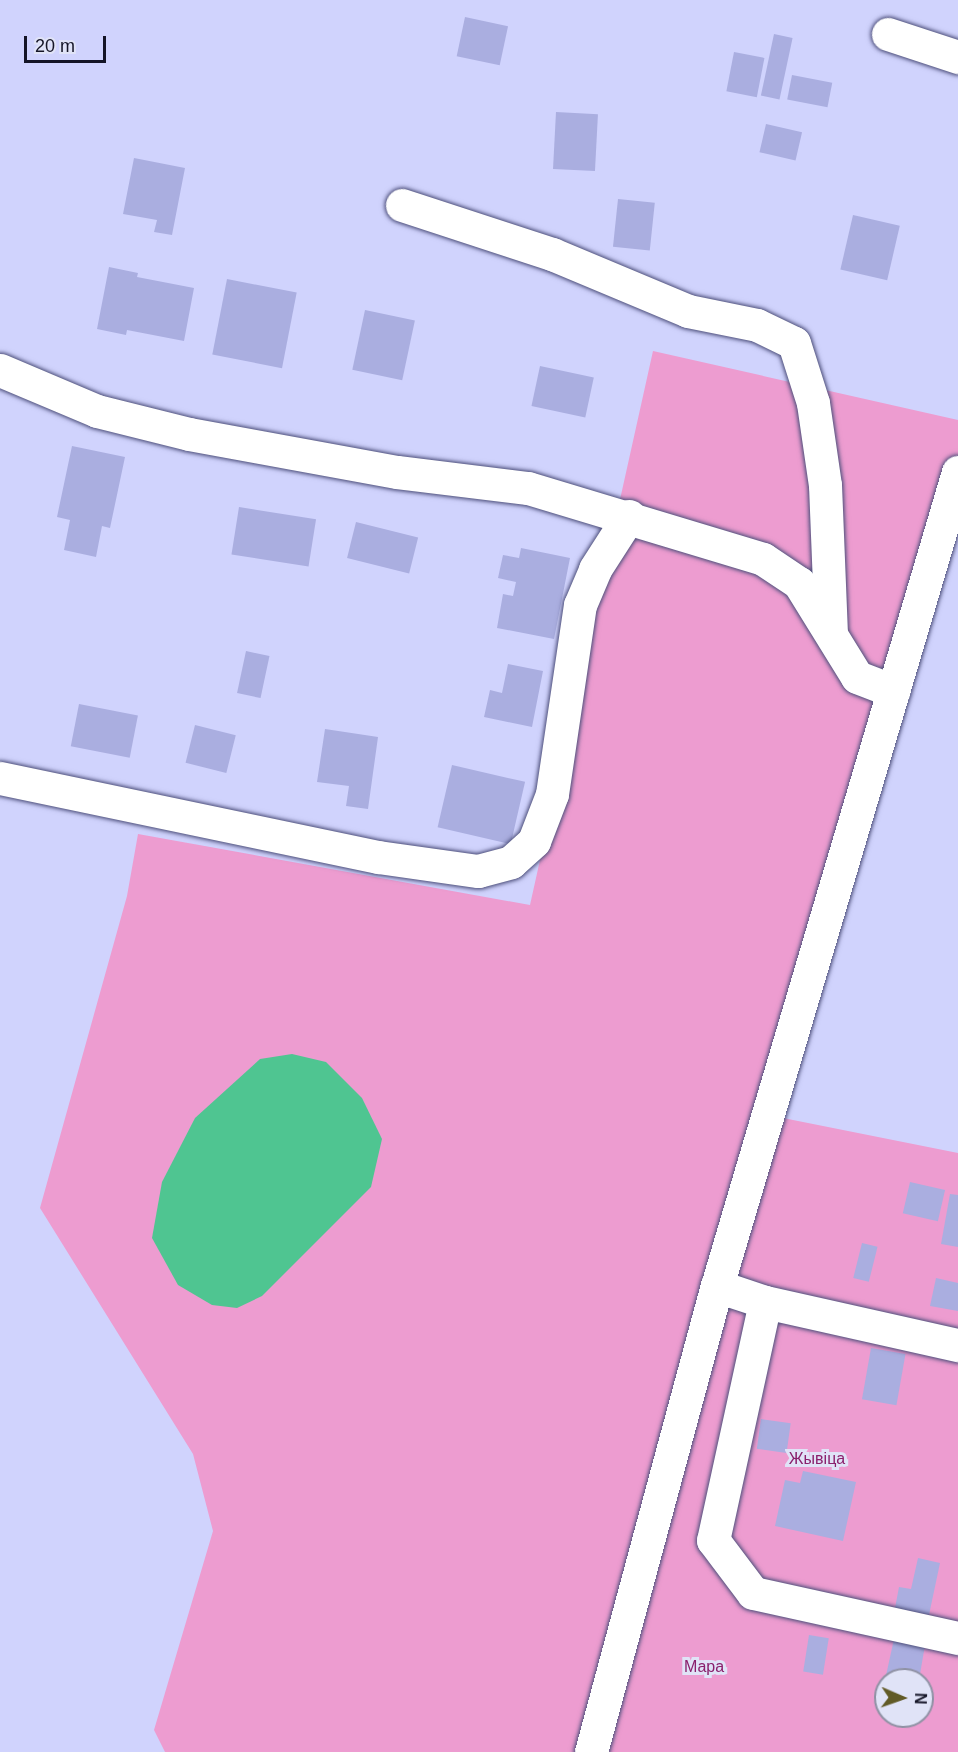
<!DOCTYPE html>
<meta charset="utf-8">
<style>
body{margin:0}
#map{position:relative;width:958px;height:1752px;overflow:hidden;background:#d0d3fd;font-family:Helvetica,sans-serif}
div>[style]{position:absolute}
.green>*{inset:0;background:#ed9cd0}
.water>*{inset:0;background:#4fc591}
.building>*{inset:0;background:#aaaee0;transform-origin:0 0}
.roads{filter:drop-shadow(0 0 2px #4d4f7b) drop-shadow(0 0 2px #4d4f7b)}
.minor>*{height:33px;margin:-16.5px;padding:0 16.5px;transform-origin:16.5px;border-radius:16.5px;background:#fff}
span{translate:-50% -50%;white-space:nowrap;text-align:center;line-height:1.15;-webkit-text-stroke:6px #e0e3f7;paint-order:stroke}
.park-label{font-size:16px;color:#8a206d}
.north{position:absolute;left:874px;top:1668px;width:60px;height:60px;box-sizing:border-box;background:#e0e3f7;border:2px solid #8f91a4;border-radius:50%;rotate:92deg;font-size:16px;font-weight:700;line-height:24px;text-align:center;color:#151527}
.north::after{content:'';display:block;margin:auto;width:21px;height:27px;background:#615a26;clip-path:polygon(50% 0,100% 100%,50% 72%,0 100%)}
.scale{position:absolute;left:24px;top:36px;width:82px;height:27px;box-sizing:border-box;border:3px solid #151527;border-top:0;padding-left:8px;font-size:18px;line-height:21px;white-space:nowrap;color:#151527;-webkit-text-stroke:4px #e0e3f7;paint-order:stroke}
</style>
<div id="map">
<div class="green">
<div style="clip-path:polygon(evenodd,653px 351px,958px 420px,958px 472px,768px 1115px,958px 1153px,958px 1752px,165px 1752px,154px 1730px,213px 1531px,193px 1454px,40px 1208px,127px 896px,138px 834px,530px 905px,653px 351px,886px 1680px,922px 1680px,922px 1716px,886px 1716px,886px 1680px)"></div>
</div>
<div class="water">
<div style="clip-path:polygon(292px 1054px,326px 1062px,362px 1098px,382px 1139px,371px 1187px,262px 1296px,237px 1308px,212px 1305px,178px 1285px,152px 1238px,162px 1182px,195px 1118px,260px 1059px)"></div>
</div>
<div class="building">
<div style="left:465px;top:17px;width:44px;height:40px;rotate:12deg"></div>
<div style="left:774px;top:34px;width:19px;height:63px;rotate:12deg"></div>
<div style="left:734px;top:52px;width:31px;height:40px;rotate:11deg"></div>
<div style="left:792px;top:75px;width:41px;height:25px;rotate:11deg"></div>
<div style="left:556px;top:112px;width:42px;height:57px;rotate:3deg"></div>
<div style="left:766px;top:124px;width:37px;height:29px;rotate:13deg"></div>
<div style="clip-path:polygon(134px 158px,185px 168px,172px 235px,154px 232px,157px 220px,123px 214px)"></div>
<div style="left:618px;top:199px;width:37px;height:48px;rotate:6deg"></div>
<div style="left:853px;top:215px;width:48px;height:56px;rotate:13deg"></div>
<div style="clip-path:polygon(109px 267px,138px 273px,137px 277px,194px 288px,184px 341px,127px 330px,126px 335px,97px 329px)"></div>
<div style="left:227px;top:279px;width:71px;height:77px;rotate:11deg"></div>
<div style="left:365px;top:310px;width:51px;height:61px;rotate:12deg"></div>
<div style="left:540px;top:366px;width:55px;height:41px;rotate:12deg"></div>
<div style="clip-path:polygon(72px 446px,125px 457px,110px 528px,102px 526px,96px 557px,64px 550px,70px 520px,57px 517px)"></div>
<div style="left:239px;top:507px;width:78px;height:48px;rotate:9deg"></div>
<div style="left:356px;top:522px;width:64px;height:37px;rotate:14deg"></div>
<div style="clip-path:polygon(521px 548px,570px 558px,554px 639px,497px 628px,503px 594px,513px 596px,516px 582px,498px 578px,503px 555px,519px 558px)"></div>
<div style="left:246px;top:651px;width:24px;height:43px;rotate:12deg"></div>
<div style="clip-path:polygon(508px 664px,543px 671px,532px 727px,484px 717px,490px 690px,502px 693px)"></div>
<div style="left:79px;top:704px;width:60px;height:43px;rotate:11deg"></div>
<div style="left:195px;top:725px;width:42px;height:39px;rotate:14deg"></div>
<div style="clip-path:polygon(325px 729px,378px 737px,368px 809px,346px 806px,349px 786px,317px 782px)"></div>
<div style="left:452px;top:765px;width:75px;height:64px;rotate:13deg"></div>
<div style="left:910px;top:1182px;width:36px;height:32px;rotate:13deg"></div>
<div style="clip-path:polygon(950px 1194px,958px 1195px,958px 1247px,941px 1244px)"></div>
<div style="left:862px;top:1243px;width:16px;height:36px;rotate:14deg"></div>
<div style="clip-path:polygon(936px 1278px,958px 1283px,958px 1311px,930px 1306px)"></div>
<div style="left:871px;top:1348px;width:35px;height:52px;rotate:10deg"></div>
<div style="left:761px;top:1419px;width:30px;height:30px;rotate:8deg"></div>
<div style="clip-path:polygon(803px 1471px,856px 1482px,843px 1541px,775px 1526px,785px 1480px,800px 1483px)"></div>
<div style="clip-path:polygon(918px 1558px,940px 1563px,929px 1615px,895px 1608px,899px 1587px,911px 1589px)"></div>
<div style="left:809px;top:1635px;width:20px;height:37px;rotate:9deg"></div>
<div style="clip-path:polygon(894px 1639px,925px 1645px,919px 1680px,885px 1680px)"></div>
</div>
<div class="roads">
<div class="minor">
<div style="left:888px;top:34px;width:74px;rotate:18.2deg"></div>
<div style="left:402px;top:205px;width:158px;rotate:18.1deg"></div>
<div style="left:552px;top:254px;width:147px;rotate:22.7deg"></div>
<div style="left:688px;top:311px;width:70px;rotate:11.5deg"></div>
<div style="left:757px;top:325px;width:41px;rotate:25.9deg"></div>
<div style="left:794px;top:343px;width:63px;rotate:72.4deg"></div>
<div style="left:813px;top:403px;width:83px;rotate:81.7deg"></div>
<div style="left:825px;top:485px;width:148px;rotate:87.7deg"></div>
<div style="left:0;top:370px;width:105px;rotate:22.9deg"></div>
<div style="left:97px;top:411px;width:95px;rotate:14deg"></div>
<div style="left:189px;top:434px;width:211px;rotate:10.4deg"></div>
<div style="left:397px;top:472px;width:132px;rotate:7deg"></div>
<div style="left:528px;top:488px;width:245px;rotate:16.8deg"></div>
<div style="left:763px;top:559px;width:43px;rotate:33.7deg"></div>
<div style="left:799px;top:583px;width:110px;rotate:58.3deg"></div>
<div style="left:857px;top:677px;width:39px;rotate:21deg"></div>
<div style="left:0;top:778px;width:386px;rotate:11.8deg"></div>
<div style="left:378px;top:857px;width:101px;rotate:8deg"></div>
<div style="left:478px;top:871px;width:34px;rotate:-15deg"></div>
<div style="left:511px;top:862px;width:31px;rotate:-42deg"></div>
<div style="left:534px;top:841px;width:50px;rotate:-69deg"></div>
<div style="left:552px;top:794px;width:191px;rotate:-81.6deg"></div>
<div style="left:580px;top:605px;width:39px;rotate:-67deg"></div>
<div style="left:595px;top:569px;width:63px;rotate:-57.3deg"></div>
<div style="left:717px;top:1286px;width:51px;rotate:18.4deg"></div>
<div style="left:765px;top:1302px;width:244px;rotate:102.3deg"></div>
<div style="left:713px;top:1540px;width:66px;rotate:53deg"></div>
<div style="left:753px;top:1593px;width:210px;rotate:12.4deg"></div>
<div style="left:765px;top:1302px;width:198px;rotate:12.6deg"></div>
<div style="left:591px;top:1752px;width:483px;rotate:-74.9deg"></div>
<div style="left:717px;top:1286px;width:849px;rotate:-73.51deg"></div>
</div>
</div>
<div class="park-label">
<span style="left:817px;top:1459px">Жывіца</span>
<span style="left:704px;top:1667px">Мара</span>
</div>
<div class="north">N</div>
<div class="scale">20 m</div>
</div>
